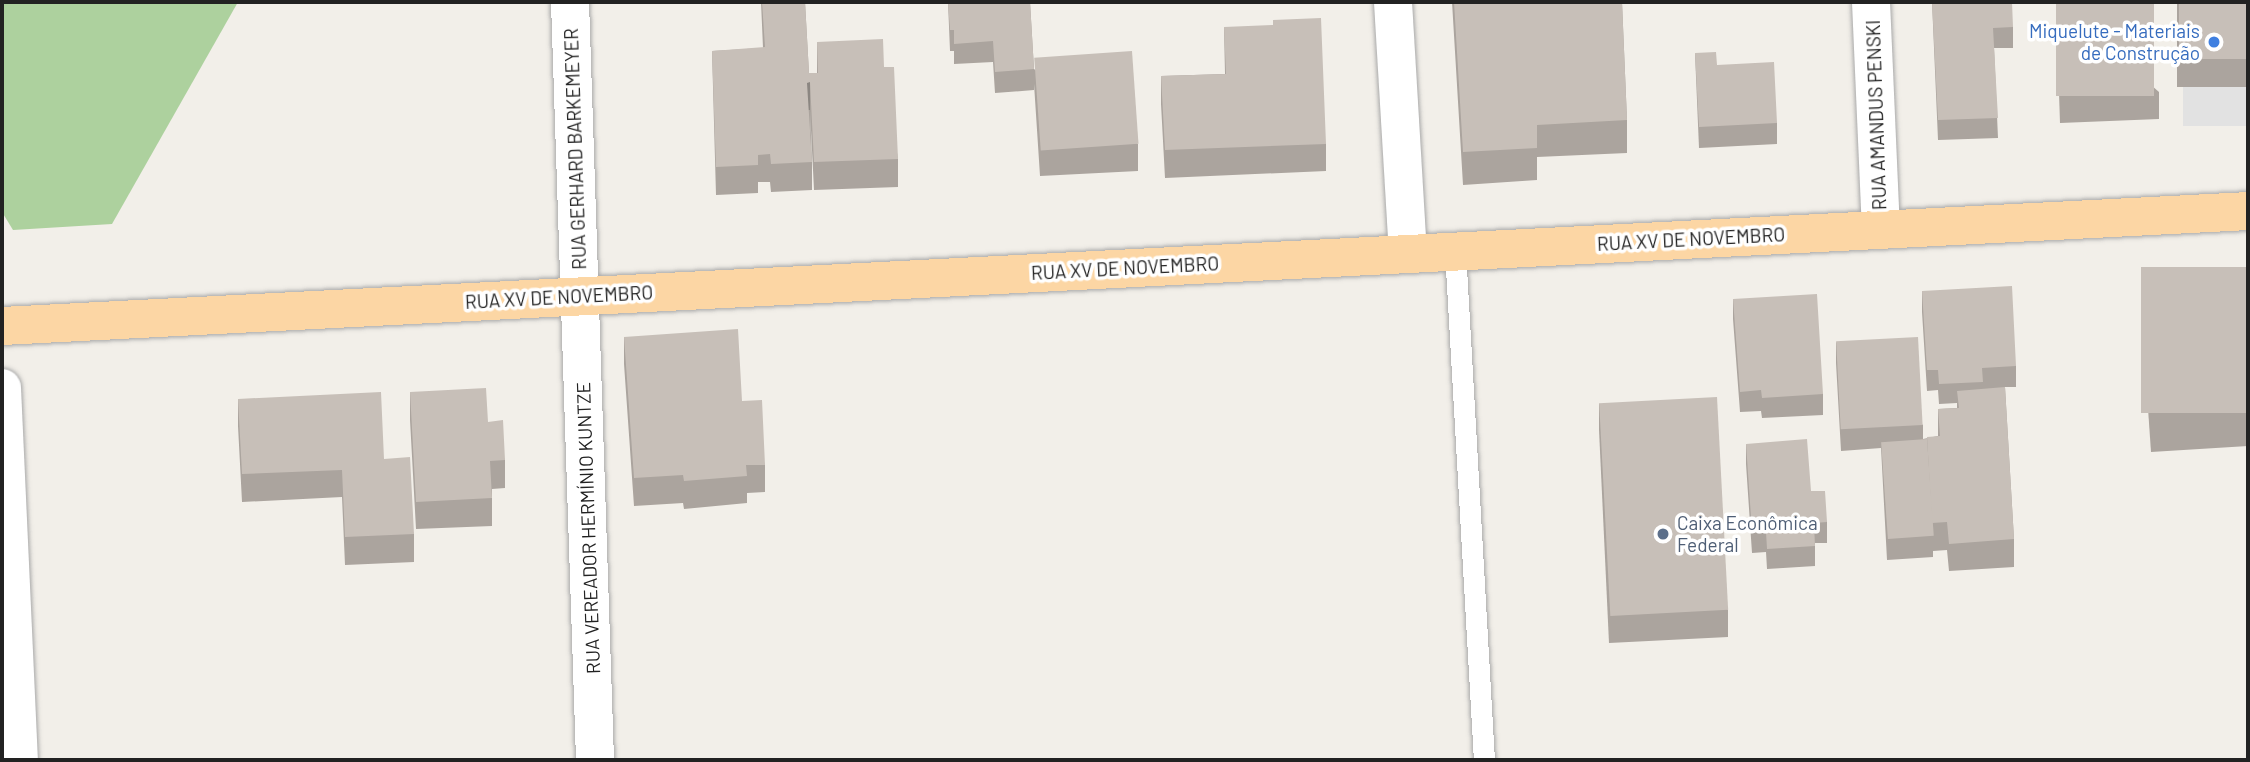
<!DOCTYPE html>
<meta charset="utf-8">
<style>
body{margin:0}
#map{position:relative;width:2250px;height:762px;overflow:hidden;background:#f2efe9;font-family:Barlow,sans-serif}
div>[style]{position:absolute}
.forest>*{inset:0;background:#add19e}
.parking>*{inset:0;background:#e2e2e2;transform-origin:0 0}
.roads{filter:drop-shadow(0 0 2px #a9a9a9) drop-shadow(0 0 2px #a9a9a9)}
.lane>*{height:21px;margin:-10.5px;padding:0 10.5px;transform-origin:10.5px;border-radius:10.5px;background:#fff}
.street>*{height:38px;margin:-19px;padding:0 19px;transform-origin:19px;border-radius:19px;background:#fff}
.primary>*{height:38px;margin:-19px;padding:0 19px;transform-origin:19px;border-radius:19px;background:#fcd6a4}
.wall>*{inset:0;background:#aba49e;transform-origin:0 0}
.shaded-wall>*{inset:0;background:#8b8681;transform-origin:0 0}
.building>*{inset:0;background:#c7bfb8;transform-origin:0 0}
.dots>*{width:19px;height:19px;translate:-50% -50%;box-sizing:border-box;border:4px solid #fff;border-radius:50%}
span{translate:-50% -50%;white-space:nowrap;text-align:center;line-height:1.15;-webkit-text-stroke:7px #fff;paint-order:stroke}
.shop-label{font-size:19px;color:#366cbe}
.right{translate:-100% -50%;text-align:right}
.street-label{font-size:19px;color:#222}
.service-label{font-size:19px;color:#4e5e75}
.left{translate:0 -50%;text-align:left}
.frame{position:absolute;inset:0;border:4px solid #222;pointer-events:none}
</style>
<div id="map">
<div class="forest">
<div style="clip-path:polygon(2px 2px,238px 2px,112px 224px,13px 230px,2px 212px)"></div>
</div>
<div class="parking">
<div style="left:2248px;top:83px;width:43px;height:65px;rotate:90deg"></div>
</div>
<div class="roads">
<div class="lane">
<div style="left:1455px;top:250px;width:511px;rotate:86.75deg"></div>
</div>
<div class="street">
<div style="left:570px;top:2px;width:758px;rotate:88.11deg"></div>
<div style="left:1393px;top:2px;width:252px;rotate:86.6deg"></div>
<div style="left:1871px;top:2px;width:227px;rotate:87.5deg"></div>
<div style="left:2px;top:388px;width:372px;rotate:87.4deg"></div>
</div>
<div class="primary">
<div style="left:2px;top:326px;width:2249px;rotate:-2.93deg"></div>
</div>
</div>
<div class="wall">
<div style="clip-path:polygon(761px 2px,805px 2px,809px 73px,817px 73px,817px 42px,884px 67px,898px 159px,898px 187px,814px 190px,810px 110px,812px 162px,812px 190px,771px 192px,770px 182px,758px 182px,758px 193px,716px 195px,712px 51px,763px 48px)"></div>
<div style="clip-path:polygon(948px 2px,1030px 2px,1034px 69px,1138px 144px,1138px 171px,1040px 176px,1034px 84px,1034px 90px,995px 93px,993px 62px,954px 64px,954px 51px,950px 51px)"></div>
<div style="clip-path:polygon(1452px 2px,1622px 2px,1627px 120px,1627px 153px,1537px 157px,1537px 180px,1463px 185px)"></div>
<div style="clip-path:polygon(1932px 2px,2013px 27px,2013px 48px,1994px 48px,1998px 138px,1938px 140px)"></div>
<div style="clip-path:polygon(2056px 2px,2159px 92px,2159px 119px,2060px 123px)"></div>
<div style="left:2177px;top:2px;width:71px;height:85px"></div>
<div style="clip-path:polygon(1224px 27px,1326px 144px,1326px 171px,1165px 178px,1161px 104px,1161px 76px,1225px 74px)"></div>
<div style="clip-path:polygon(1695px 53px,1717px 65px,1777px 123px,1777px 144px,1699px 148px)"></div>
<div style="clip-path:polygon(2248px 267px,2248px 446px,2151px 452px,2141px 307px,2141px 274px)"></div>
<div style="clip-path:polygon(1922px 291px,2016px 366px,2016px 387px,2005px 387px,2014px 539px,2014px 567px,1949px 571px,1947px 550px,1933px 551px,1933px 557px,1887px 560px,1881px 448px,1841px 451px,1836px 363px,1836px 342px,1923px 425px,1923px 439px,1938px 436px,1938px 409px,1957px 408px,1957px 403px,1939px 404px,1938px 390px,1927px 391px,1922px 312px)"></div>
<div style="clip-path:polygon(1733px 299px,1823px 394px,1823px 415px,1762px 418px,1761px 411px,1740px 412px,1733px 319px)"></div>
<div style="clip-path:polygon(624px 337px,742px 401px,765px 465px,765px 492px,747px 493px,747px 503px,684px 509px,683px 503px,634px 506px,624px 364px)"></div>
<div style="clip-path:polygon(410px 392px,488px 422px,505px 460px,505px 488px,492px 489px,492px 526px,416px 529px,410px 420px)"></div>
<div style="clip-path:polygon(238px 399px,384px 459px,414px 534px,414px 562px,345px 565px,342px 497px,242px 502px,238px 426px)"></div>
<div style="clip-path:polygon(1599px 403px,1728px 610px,1728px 637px,1609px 643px,1599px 430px)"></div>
<div style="clip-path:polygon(1746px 444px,1811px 491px,1827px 522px,1827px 543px,1815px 543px,1815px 566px,1767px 569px,1766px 552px,1752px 553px,1746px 464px)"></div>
</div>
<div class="shaded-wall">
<div style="left:810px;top:82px;width:28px;height:3px;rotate:90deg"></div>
</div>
<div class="building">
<div style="clip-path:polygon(762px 2px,805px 2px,809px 73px,818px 73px,817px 42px,883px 39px,884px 67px,894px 67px,898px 159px,814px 162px,810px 82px,807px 83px,812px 162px,771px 164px,770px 154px,758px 155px,758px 165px,716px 167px,712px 51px,765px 47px)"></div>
<div style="clip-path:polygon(948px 2px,1030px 2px,1034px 69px,995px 72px,993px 41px,954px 44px,954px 30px,950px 30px)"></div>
<div style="clip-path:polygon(1454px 2px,1622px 2px,1627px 120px,1537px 125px,1537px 148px,1463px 152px)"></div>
<div style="clip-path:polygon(1932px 2px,2012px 2px,2013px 27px,1993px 28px,1998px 118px,1938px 120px)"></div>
<div style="left:2056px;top:2px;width:98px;height:94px"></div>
<div style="left:2179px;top:2px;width:69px;height:57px"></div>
<div style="clip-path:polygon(1321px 18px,1326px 144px,1165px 150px,1161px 76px,1226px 74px,1224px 27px,1273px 25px,1273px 20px)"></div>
<div style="left:1132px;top:51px;width:93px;height:98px;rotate:86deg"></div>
<div style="clip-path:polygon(1716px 52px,1717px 65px,1774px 62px,1777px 123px,1699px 127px,1695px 53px)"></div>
<div style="left:2248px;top:267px;width:146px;height:107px;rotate:90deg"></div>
<div style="clip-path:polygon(2012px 286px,2016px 366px,1982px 368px,1983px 382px,1939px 384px,1938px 370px,1927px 370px,1922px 291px)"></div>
<div style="clip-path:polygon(1817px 294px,1823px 394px,1762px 398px,1761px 390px,1740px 392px,1733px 299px)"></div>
<div style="clip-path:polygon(738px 329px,742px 401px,762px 400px,765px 465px,746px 465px,747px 476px,684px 481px,683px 475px,634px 478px,624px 337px)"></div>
<div style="left:1918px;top:337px;width:88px;height:82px;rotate:87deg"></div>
<div style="clip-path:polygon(2005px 387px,2014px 539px,1949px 544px,1947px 522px,1932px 523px,1927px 437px,1940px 436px,1938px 409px,1959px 408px,1957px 391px)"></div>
<div style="clip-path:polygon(486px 388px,488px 422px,503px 420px,505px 460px,490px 461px,492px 498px,416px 502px,410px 392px)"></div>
<div style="clip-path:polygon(381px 392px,384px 459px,410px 457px,414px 534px,345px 537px,342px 470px,242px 474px,238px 399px)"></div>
<div style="left:1717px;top:397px;width:213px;height:118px;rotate:87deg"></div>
<div style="clip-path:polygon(1807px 439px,1811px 491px,1825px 491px,1827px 522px,1814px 523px,1815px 546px,1767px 549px,1766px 532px,1752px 532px,1746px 444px)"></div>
<div style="left:1927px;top:439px;width:97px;height:46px;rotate:86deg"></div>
</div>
<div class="dots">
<div style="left:2214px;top:42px;background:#3f7fe0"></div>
<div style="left:1663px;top:534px;background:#5c6f8a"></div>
</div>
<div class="shop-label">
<span class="right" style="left:2200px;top:42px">Miquelute - Materiais<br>de Construção</span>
</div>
<div class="street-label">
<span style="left:1876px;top:115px;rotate:-92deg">RUA AMANDUS PENSKI</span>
<span style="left:575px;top:149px;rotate:-92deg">RUA GERHARD BARKEMEYER</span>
<span style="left:1691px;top:239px;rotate:-3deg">RUA XV DE NOVEMBRO</span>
<span style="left:1125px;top:268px;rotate:-3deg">RUA XV DE NOVEMBRO</span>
<span style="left:559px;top:297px;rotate:-3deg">RUA XV DE NOVEMBRO</span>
<span style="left:588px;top:528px;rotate:-92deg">RUA VEREADOR HERMÍNIO KUNTZE</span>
</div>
<div class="service-label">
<span class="left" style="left:1677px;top:534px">Caixa Econômica<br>Federal</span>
</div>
<div class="frame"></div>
</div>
